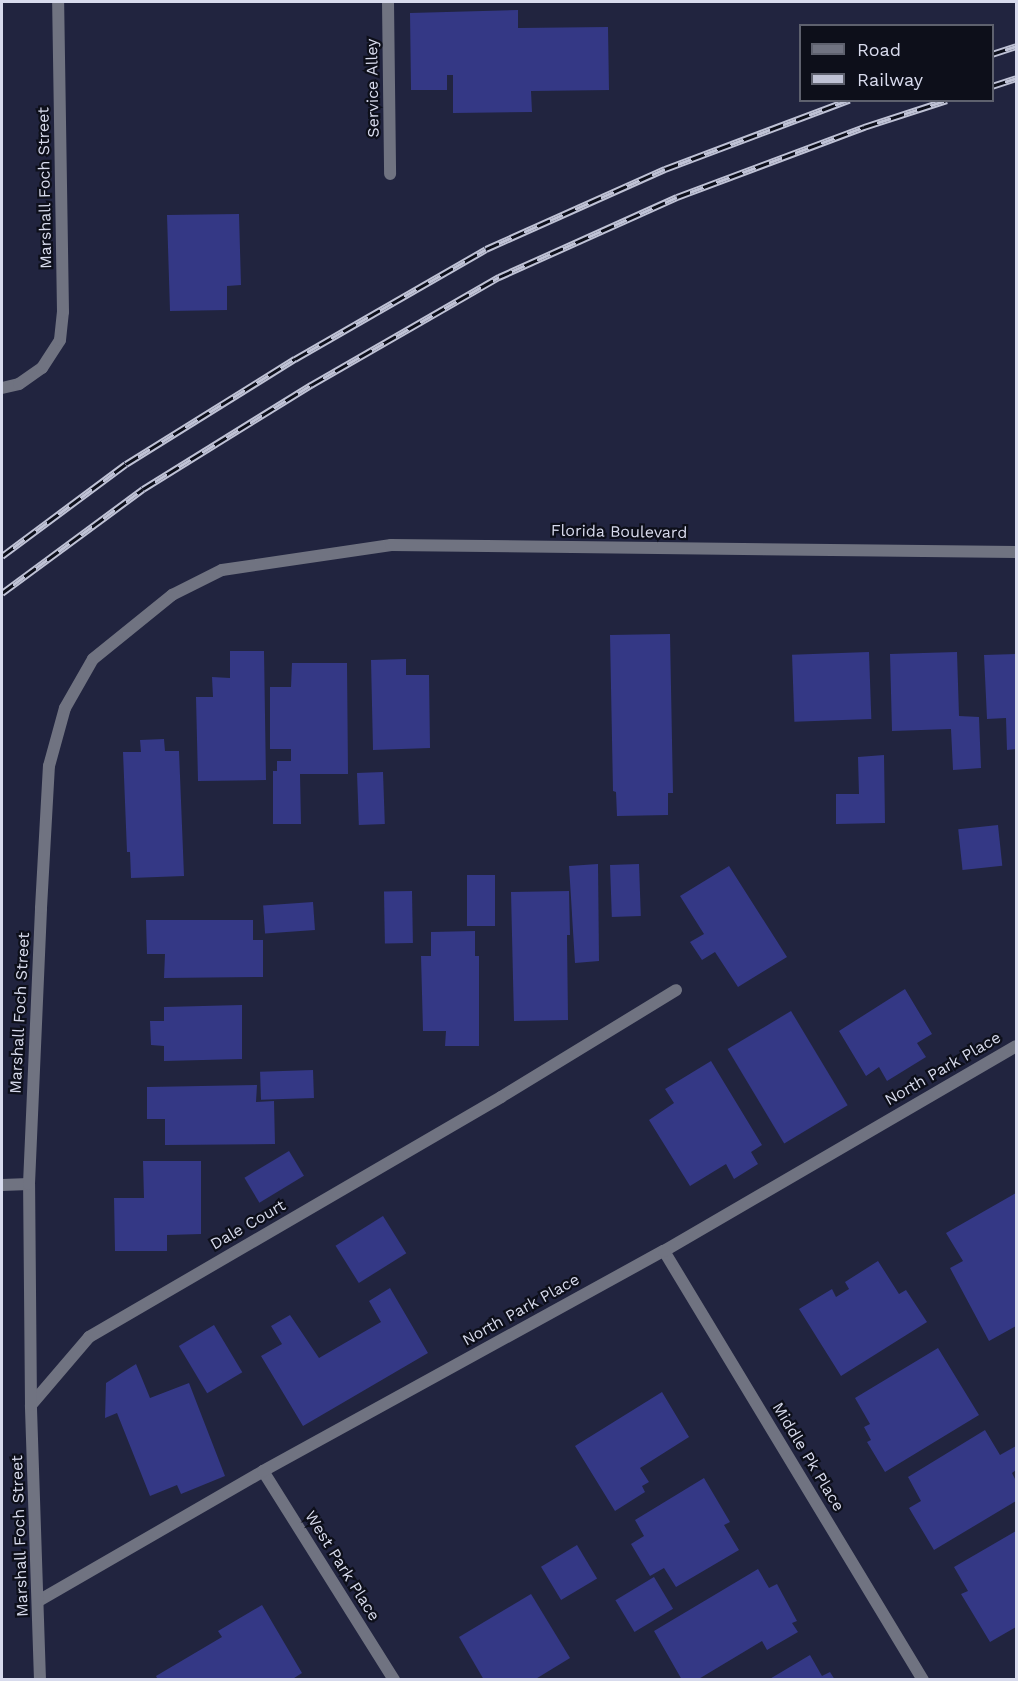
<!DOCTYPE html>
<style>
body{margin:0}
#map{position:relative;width:1018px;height:1681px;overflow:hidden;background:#21243f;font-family:"Work Sans",sans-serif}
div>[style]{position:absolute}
.building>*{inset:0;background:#343885;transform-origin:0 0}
.service>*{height:12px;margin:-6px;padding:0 6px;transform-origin:6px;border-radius:6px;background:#707381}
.minor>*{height:12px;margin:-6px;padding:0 6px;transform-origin:6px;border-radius:6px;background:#707381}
.rail>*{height:7px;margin-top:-3.5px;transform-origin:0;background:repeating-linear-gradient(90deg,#0d0f1a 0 14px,#bfc2d5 0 28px);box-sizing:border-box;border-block:2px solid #bfc2d5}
span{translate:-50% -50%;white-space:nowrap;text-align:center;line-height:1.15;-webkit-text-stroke:4.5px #0d0f1a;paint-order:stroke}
.street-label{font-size:16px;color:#d8dbed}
.frame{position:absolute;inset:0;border:3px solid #d8dbed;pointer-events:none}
.legend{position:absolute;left:799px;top:24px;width:195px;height:78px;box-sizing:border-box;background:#0d0f1a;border:2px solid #5e616e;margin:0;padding:8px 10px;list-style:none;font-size:18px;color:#d8dbed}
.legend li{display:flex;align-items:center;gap:12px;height:30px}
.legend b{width:30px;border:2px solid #5e616e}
</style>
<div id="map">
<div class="building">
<div style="clip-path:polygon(518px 10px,518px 28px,608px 27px,609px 90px,531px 91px,532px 112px,453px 113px,453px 75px,447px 75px,447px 90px,411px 90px,410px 13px)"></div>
<div style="clip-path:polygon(239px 214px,241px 285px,227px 286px,227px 310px,170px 311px,167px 215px)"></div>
<div style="clip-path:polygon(670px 634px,673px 793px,668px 793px,668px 815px,617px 816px,616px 792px,613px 791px,610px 635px)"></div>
<div style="clip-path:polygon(230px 651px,264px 651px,266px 780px,198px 781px,196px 697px,213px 697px,212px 677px,230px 678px)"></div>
<div style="left:869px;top:652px;width:67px;height:77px;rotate:88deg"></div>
<div style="clip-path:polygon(957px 652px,959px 716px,979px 717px,981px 768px,953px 770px,951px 729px,892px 731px,890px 654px)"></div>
<div style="clip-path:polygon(1016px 654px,1016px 749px,1007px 750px,1006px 718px,987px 719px,984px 655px)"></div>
<div style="clip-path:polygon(406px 659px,406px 675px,429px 675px,430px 748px,373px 750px,371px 660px)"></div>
<div style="clip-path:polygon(292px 663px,347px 663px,348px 774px,300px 774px,301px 824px,273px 824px,273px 771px,277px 771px,277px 761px,291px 761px,291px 749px,270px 749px,270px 687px,291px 687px)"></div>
<div style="clip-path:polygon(164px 739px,165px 751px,179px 751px,184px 876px,131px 878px,130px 852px,127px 852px,123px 752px,141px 752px,140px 740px)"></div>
<div style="clip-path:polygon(884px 755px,885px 823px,836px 824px,836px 794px,859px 794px,858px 757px)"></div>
<div style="left:383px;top:772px;width:52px;height:26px;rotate:88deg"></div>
<div style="left:998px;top:825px;width:41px;height:40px;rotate:84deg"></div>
<div style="clip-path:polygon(598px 864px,599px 961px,575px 963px,569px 866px)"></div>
<div style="left:639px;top:864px;width:52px;height:29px;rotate:88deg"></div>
<div style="clip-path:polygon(729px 866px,787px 957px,738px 987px,715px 952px,702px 960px,690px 942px,704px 934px,680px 896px)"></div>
<div style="left:467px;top:875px;width:28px;height:51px"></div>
<div style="left:412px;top:891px;width:52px;height:28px;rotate:89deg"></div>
<div style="clip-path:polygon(569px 891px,570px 935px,567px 935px,568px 1020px,514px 1021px,511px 892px)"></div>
<div style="left:313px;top:902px;width:28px;height:50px;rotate:86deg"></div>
<div style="clip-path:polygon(146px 920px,253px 920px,253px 940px,263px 940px,263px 977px,164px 978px,165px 954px,147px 954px)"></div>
<div style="clip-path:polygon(475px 931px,475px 956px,479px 956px,479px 1046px,445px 1046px,446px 1031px,423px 1031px,421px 956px,431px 956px,431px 932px)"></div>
<div style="clip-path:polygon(905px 989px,932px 1034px,917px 1043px,926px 1057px,887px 1081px,879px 1067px,866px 1076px,839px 1031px)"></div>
<div style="clip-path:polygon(242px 1005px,242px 1059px,164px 1061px,164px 1046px,151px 1045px,150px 1021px,164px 1021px,164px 1007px)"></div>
<div style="left:791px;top:1011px;width:110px;height:74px;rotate:59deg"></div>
<div style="clip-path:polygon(711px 1061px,762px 1145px,751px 1152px,758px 1164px,734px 1179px,726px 1164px,690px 1186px,649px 1120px,674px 1103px,665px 1089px)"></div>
<div style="left:313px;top:1070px;width:28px;height:53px;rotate:88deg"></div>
<div style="clip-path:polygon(257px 1085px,256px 1102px,274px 1101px,275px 1144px,165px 1145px,165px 1119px,147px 1119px,147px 1087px)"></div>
<div style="left:289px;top:1151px;width:29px;height:52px;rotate:59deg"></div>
<div style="clip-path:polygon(143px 1161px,201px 1161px,201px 1234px,167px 1235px,167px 1251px,115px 1251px,114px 1198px,144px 1198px)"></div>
<div style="clip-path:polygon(1016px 1193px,1016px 1326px,989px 1341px,950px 1268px,963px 1261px,946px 1233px)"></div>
<div style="left:383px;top:1216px;width:44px;height:56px;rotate:58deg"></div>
<div style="clip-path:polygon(878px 1261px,899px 1294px,906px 1290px,927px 1322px,841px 1376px,799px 1309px,832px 1289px,836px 1297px,849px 1289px,845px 1282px)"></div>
<div style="clip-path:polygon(390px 1288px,428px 1353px,303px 1426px,261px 1356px,282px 1344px,271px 1326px,290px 1315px,319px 1358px,381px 1322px,369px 1301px)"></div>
<div style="left:214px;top:1325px;width:55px;height:41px;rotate:59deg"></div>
<div style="clip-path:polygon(938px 1348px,979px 1415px,885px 1472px,867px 1442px,871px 1440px,864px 1427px,870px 1424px,855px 1398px)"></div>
<div style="clip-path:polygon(136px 1364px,150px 1398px,189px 1383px,225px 1476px,181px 1494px,177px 1485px,150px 1496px,117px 1413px,105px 1418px,106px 1383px)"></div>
<div style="clip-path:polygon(662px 1392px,689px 1437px,640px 1468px,649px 1482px,642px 1486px,645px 1492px,615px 1511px,575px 1446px)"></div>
<div style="clip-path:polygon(985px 1430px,1000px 1455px,1016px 1446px,1016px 1470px,1012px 1473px,1016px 1481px,1016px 1501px,934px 1550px,909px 1508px,921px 1501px,908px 1477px)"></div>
<div style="clip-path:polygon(704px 1478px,730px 1522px,724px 1525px,739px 1550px,676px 1587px,664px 1568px,650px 1576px,631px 1544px,644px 1536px,635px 1520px)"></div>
<div style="clip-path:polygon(1016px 1531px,1016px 1627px,990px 1642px,961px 1594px,968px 1591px,954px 1567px)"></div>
<div style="left:577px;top:1545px;width:39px;height:42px;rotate:59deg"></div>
<div style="clip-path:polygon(758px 1569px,769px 1588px,777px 1584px,797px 1621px,792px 1623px,798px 1632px,767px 1650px,762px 1641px,697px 1680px,682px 1680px,654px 1631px)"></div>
<div style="left:654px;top:1577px;width:37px;height:45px;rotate:59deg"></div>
<div style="clip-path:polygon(531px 1594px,570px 1658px,534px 1680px,484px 1680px,459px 1637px)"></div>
<div style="clip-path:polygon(262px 1605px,302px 1673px,291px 1680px,158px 1680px,156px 1676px,222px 1637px,218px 1631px)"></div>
<div style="clip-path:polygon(810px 1655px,822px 1676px,830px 1672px,835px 1680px,768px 1680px)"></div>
</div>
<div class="service">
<div style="left:388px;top:2px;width:172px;rotate:89.3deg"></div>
<div style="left:501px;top:1097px;width:205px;rotate:-31.4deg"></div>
</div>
<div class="minor">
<div style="left:2px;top:388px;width:17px;rotate:-13deg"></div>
<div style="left:19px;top:384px;width:28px;rotate:-35deg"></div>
<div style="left:42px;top:368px;width:33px;rotate:-57deg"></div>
<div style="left:60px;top:340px;width:28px;rotate:-84deg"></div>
<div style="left:63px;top:312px;width:310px;rotate:-90.9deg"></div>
<div style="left:2px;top:1185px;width:27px;rotate:-2deg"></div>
<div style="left:664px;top:1251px;width:501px;rotate:58.88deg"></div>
<div style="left:31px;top:1405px;width:89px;rotate:-49.5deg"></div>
<div style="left:89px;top:1337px;width:477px;rotate:-30.2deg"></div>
<div style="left:263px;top:1471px;width:247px;rotate:57.9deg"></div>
<div style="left:40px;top:1600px;width:258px;rotate:-30deg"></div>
<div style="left:263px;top:1471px;width:457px;rotate:-28.8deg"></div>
<div style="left:664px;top:1251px;width:407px;rotate:-30.2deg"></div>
<div style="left:40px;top:1680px;width:275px;rotate:-91.9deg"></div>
<div style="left:31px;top:1405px;width:221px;rotate:-90.5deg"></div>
<div style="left:29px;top:1184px;width:276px;rotate:-87.5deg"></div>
<div style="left:41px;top:908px;width:142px;rotate:-86.8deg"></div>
<div style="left:49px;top:766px;width:60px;rotate:-74.6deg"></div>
<div style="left:65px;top:708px;width:56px;rotate:-60.3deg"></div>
<div style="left:93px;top:659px;width:102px;rotate:-39deg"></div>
<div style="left:172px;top:595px;width:56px;rotate:-26.6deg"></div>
<div style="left:222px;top:570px;width:171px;rotate:-8.4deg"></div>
<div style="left:391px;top:545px;width:625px;rotate:0.64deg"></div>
</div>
<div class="rail">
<div style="left:992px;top:54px;width:25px;rotate:-18deg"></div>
<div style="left:992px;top:86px;width:25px;rotate:-18deg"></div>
<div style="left:2px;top:556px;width:154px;rotate:-36.6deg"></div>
<div style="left:126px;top:464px;width:199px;rotate:-31.9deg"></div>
<div style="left:295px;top:359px;width:220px;rotate:-29.9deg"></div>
<div style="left:486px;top:249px;width:196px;rotate:-24.1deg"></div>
<div style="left:665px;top:169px;width:197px;rotate:-20.6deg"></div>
<div style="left:2px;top:593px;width:175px;rotate:-36.4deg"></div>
<div style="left:143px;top:489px;width:198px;rotate:-31.8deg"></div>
<div style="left:311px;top:385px;width:217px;rotate:-29.9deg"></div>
<div style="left:499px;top:277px;width:195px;rotate:-24.2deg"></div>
<div style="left:677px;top:197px;width:200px;rotate:-20.5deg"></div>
<div style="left:864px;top:127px;width:87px;rotate:-18deg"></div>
</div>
<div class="street-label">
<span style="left:373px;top:88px;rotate:-91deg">Service Alley</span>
<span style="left:45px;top:188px;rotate:-91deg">Marshall Foch Street</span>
<span style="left:619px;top:532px;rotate:1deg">Florida Boulevard</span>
<span style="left:20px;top:1013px;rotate:-87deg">Marshall Foch Street</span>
<span style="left:943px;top:1069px;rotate:-30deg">North Park Place</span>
<span style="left:248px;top:1225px;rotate:-30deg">Dale Court</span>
<span style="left:521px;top:1310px;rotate:-29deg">North Park Place</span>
<span style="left:808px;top:1457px;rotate:59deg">Middle Pk Place</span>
<span style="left:20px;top:1536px;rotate:-92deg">Marshall Foch Street</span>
<span style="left:342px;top:1566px;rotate:58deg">West Park Place</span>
</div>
<div class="frame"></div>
<ul class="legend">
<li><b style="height:8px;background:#707381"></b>Road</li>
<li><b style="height:8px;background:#bfc2d5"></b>Railway</li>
</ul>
</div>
